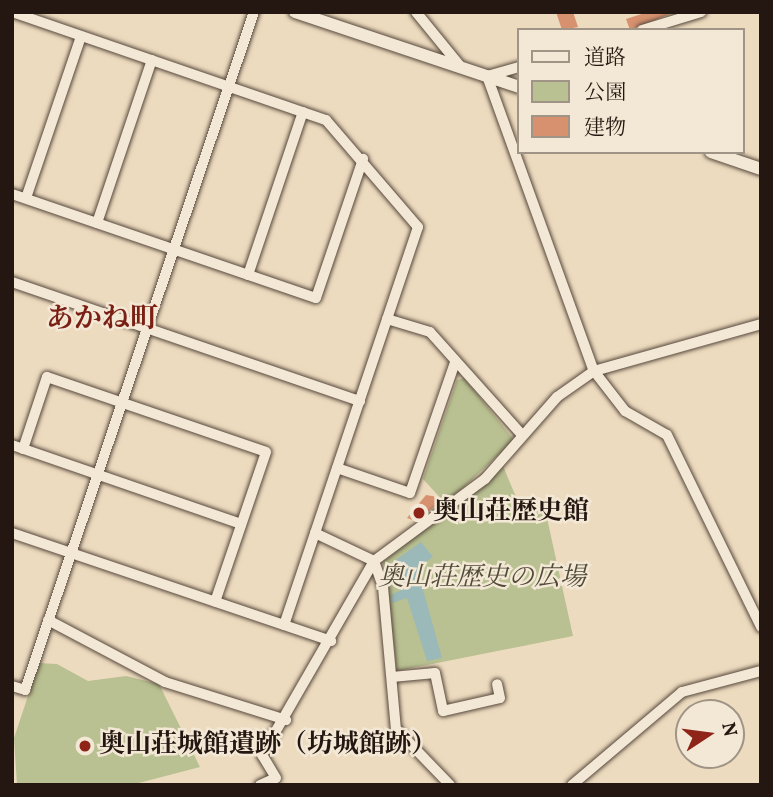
<!DOCTYPE html>
<meta charset="utf-8">
<style>
body{margin:0}
#map{position:relative;width:773px;height:797px;overflow:hidden;background:#eddbbf;font-family:Vollkorn,"Noto Serif JP",serif}
div>[style]{position:absolute}
.green>*{inset:0;background:#b9c091}
.water>*{inset:0;background:#9ab9b8}
.building>*{inset:0;background:#d7916f}
.roads{filter:drop-shadow(0 0 2px #56483c) drop-shadow(0 0 2px #56483c)}
.minor>*{height:10px;margin:-5px;padding:0 5px;transform-origin:5px;border-radius:5px;background:#f3e8d5}
.tertiary>*{height:12px;margin:-6px;padding:0 6px;transform-origin:6px;border-radius:6px;background:#f3e8d5}
.dots>*{width:19px;height:19px;translate:-50% -50%;box-sizing:border-box;border:4px solid #f3e8d5;border-radius:50%}
span{translate:-50% -50%;white-space:nowrap;text-align:center;line-height:1.15;-webkit-text-stroke:5px #f3e8d5;paint-order:stroke}
.poi-label{font-size:26px;color:#241711;font-weight:700}
.left{translate:0 -50%;text-align:left}
.park-label{font-size:26px;color:#514a37;font-style:italic}
.neighbourhood-label{font-size:28px;color:#7a1f14;font-weight:700}
.frame{position:absolute;inset:0;border:14px solid #241711;pointer-events:none}
.legend{position:absolute;left:517px;top:28px;width:228px;height:126px;box-sizing:border-box;background:#f3e8d5;border:2px solid #a09487;margin:0;padding:9px 12px;list-style:none;font-size:21px;color:#241711}
.legend li{display:flex;align-items:center;gap:14px;height:35px}
.legend b{width:35px;border:2px solid #a09487}
.north{position:absolute;left:675px;top:699px;width:70px;height:70px;box-sizing:border-box;background:#f3e8d5;border:2px solid #a09487;border-radius:50%;rotate:77deg;font-size:19px;font-weight:700;line-height:28px;text-align:center;color:#241711}
.north::after{content:'';display:block;margin:auto;width:24px;height:32px;background:#8f2418;clip-path:polygon(50% 0,100% 100%,50% 72%,0 100%)}
</style>
<div id="map">
<div class="green">
<div style="clip-path:polygon(464px 378px,514px 440px,446px 504px,423px 479px,457px 380px)"></div>
<div style="clip-path:polygon(503px 466px,519px 504px,543px 500px,573px 636px,397px 671px,383px 560px)"></div>
<div style="clip-path:polygon(39px 663px,57px 664px,88px 681px,126px 676px,159px 684px,200px 767px,131px 785px,17px 785px,14px 738px)"></div>
</div>
<div class="water">
<div style="clip-path:polygon(421px 542px,433px 557px,417px 568px,442px 658px,427px 661px,407px 598px,392px 603px,391px 595px,403px 589px,393px 562px)"></div>
</div>
<div class="building">
<div style="clip-path:polygon(556px 12px,573px 12px,578px 27px,562px 30px)"></div>
<div style="clip-path:polygon(648px 12px,675px 12px,630px 30px,626px 19px)"></div>
<div style="clip-path:polygon(426px 495px,438px 497px,438px 504px,416px 521px,407px 518px)"></div>
</div>
<div class="roads">
<div class="minor">
<div style="left:12px;top:12px;width:332px;rotate:19deg"></div>
<div style="left:326px;top:120px;width:141px;rotate:49.3deg"></div>
<div style="left:418px;top:227px;width:420px;rotate:108.6deg"></div>
<div style="left:416px;top:12px;width:70px;rotate:50.8deg"></div>
<div style="left:642px;top:30px;width:62px;rotate:-17deg"></div>
<div style="left:519px;top:67px;width:33px;rotate:164deg"></div>
<div style="left:487px;top:76px;width:314px;rotate:70.1deg"></div>
<div style="left:594px;top:371px;width:51px;rotate:52.2deg"></div>
<div style="left:625px;top:411px;width:48px;rotate:29.7deg"></div>
<div style="left:667px;top:435px;width:214px;rotate:63.9deg"></div>
<div style="left:12px;top:194px;width:321px;rotate:18.9deg"></div>
<div style="left:316px;top:298px;width:147px;rotate:-71.3deg"></div>
<div style="left:26px;top:198px;width:171px;rotate:-71.2deg"></div>
<div style="left:97px;top:223px;width:172px;rotate:-71.4deg"></div>
<div style="left:248px;top:275px;width:172px;rotate:-71.4deg"></div>
<div style="left:12px;top:282px;width:368px;rotate:18.9deg"></div>
<div style="left:387px;top:319px;width:45px;rotate:16.8deg"></div>
<div style="left:430px;top:332px;width:138px;rotate:48.2deg"></div>
<div style="left:12px;top:445px;width:242px;rotate:19deg"></div>
<div style="left:23px;top:449px;width:76px;rotate:-71.6deg"></div>
<div style="left:47px;top:377px;width:231px;rotate:18.9deg"></div>
<div style="left:266px;top:452px;width:158px;rotate:108.8deg"></div>
<div style="left:337px;top:468px;width:77px;rotate:18.9deg"></div>
<div style="left:410px;top:493px;width:139px;rotate:-71deg"></div>
<div style="left:12px;top:533px;width:337px;rotate:18.7deg"></div>
<div style="left:315px;top:533px;width:65px;rotate:25.4deg"></div>
<div style="left:374px;top:561px;width:28px;rotate:71deg"></div>
<div style="left:383px;top:587px;width:143px;rotate:84.8deg"></div>
<div style="left:396px;top:729px;width:78px;rotate:46deg"></div>
<div style="left:48px;top:620px;width:132px;rotate:27.9deg"></div>
<div style="left:165px;top:682px;width:127px;rotate:17.4deg"></div>
<div style="left:392px;top:677px;width:43px;rotate:-5.3deg"></div>
<div style="left:435px;top:673px;width:39px;rotate:78deg"></div>
<div style="left:443px;top:711px;width:58px;rotate:-12.8deg"></div>
<div style="left:500px;top:698px;width:14px;rotate:-102deg"></div>
<div style="left:12px;top:686px;width:14px;rotate:17deg"></div>
<div style="left:25px;top:690px;width:716px;rotate:-71.34deg"></div>
<div style="left:260px;top:785px;width:17px;rotate:-24deg"></div>
<div style="left:276px;top:778px;width:27px;rotate:-121deg"></div>
<div style="left:262px;top:755px;width:224px;rotate:-60deg"></div>
<div style="left:374px;top:561px;width:138px;rotate:-36.5deg"></div>
<div style="left:485px;top:479px;width:109px;rotate:-48.7deg"></div>
<div style="left:557px;top:397px;width:45px;rotate:-35.1deg"></div>
<div style="left:594px;top:371px;width:173px;rotate:-15.7deg"></div>
<div style="left:572px;top:785px;width:144px;rotate:-40.2deg"></div>
<div style="left:682px;top:692px;width:82px;rotate:-14.9deg"></div>
</div>
<div class="tertiary">
<div style="left:295px;top:12px;width:236px;rotate:18.5deg"></div>
<div style="left:711px;top:152px;width:53px;rotate:18.8deg"></div>
</div>
</div>
<div class="dots">
<div style="left:419px;top:513px;background:#8f2418"></div>
<div style="left:85px;top:746px;background:#8f2418"></div>
</div>
<div class="poi-label">
<span class="left" style="left:433px;top:513px">奥山荘歴史館</span>
<span class="left" style="left:99px;top:746px">奥山荘城館遺跡（坊城館跡）</span>
</div>
<div class="park-label">
<span style="left:482px;top:579px">奥山荘歴史の広場</span>
</div>
<div class="neighbourhood-label">
<span style="left:102px;top:320px">あかね町</span>
</div>
<div class="frame"></div>
<ul class="legend">
<li><b style="height:9px;background:#f3e8d5"></b>道路</li>
<li><b style="height:19px;background:#b9c091"></b>公園</li>
<li><b style="height:19px;background:#d7916f"></b>建物</li>
</ul>
<div class="north">N</div>
</div>
